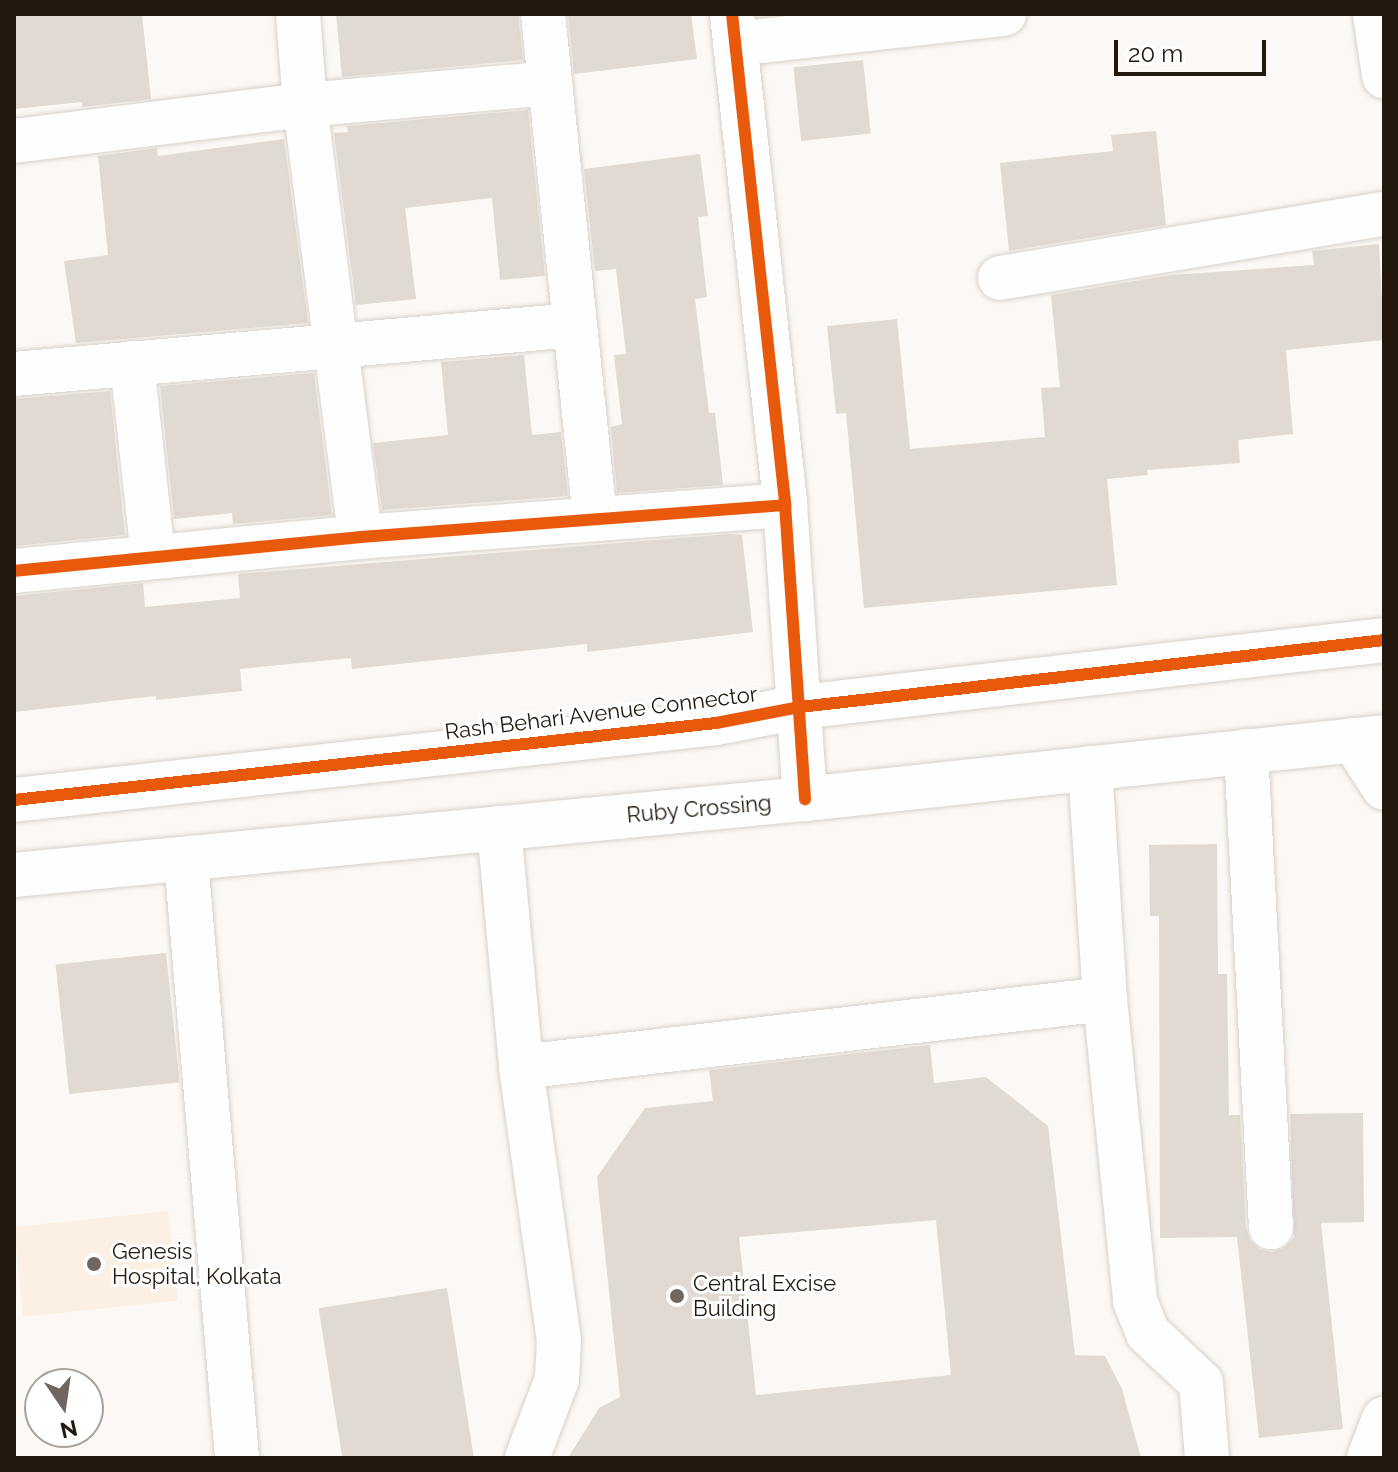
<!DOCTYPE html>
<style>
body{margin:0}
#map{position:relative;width:1398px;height:1472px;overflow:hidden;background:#fbf8f5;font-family:Raleway,sans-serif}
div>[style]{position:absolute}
.built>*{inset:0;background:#fcefe3;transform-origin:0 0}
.building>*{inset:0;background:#e1dad3;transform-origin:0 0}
.roads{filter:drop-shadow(0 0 2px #d7d0ca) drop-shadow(0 0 2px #d7d0ca)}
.minor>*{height:44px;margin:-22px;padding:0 22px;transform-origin:22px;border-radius:22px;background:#fefefe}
.major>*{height:44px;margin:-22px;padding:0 22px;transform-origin:22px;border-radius:22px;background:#fefefe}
.cycleway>*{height:12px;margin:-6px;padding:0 6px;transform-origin:6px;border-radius:6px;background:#e8590c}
.dots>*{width:22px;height:22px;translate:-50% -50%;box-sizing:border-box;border:4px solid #fff;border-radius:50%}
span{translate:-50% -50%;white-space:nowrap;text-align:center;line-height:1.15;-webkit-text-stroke:6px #fff;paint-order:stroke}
.street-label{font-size:22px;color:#22180e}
.poi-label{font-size:22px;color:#22180e}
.left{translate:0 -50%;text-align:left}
.frame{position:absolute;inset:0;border:16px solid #22180e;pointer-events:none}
.north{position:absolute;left:24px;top:1368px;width:80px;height:80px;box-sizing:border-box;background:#fff;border:2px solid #a7a39f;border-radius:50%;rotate:167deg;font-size:22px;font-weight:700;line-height:32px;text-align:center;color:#22180e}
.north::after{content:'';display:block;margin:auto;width:28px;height:36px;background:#6e665f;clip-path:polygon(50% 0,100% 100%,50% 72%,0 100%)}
.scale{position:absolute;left:1114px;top:40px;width:152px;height:36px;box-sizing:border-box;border:4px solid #22180e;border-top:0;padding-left:10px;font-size:24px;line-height:28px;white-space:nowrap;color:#22180e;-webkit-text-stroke:6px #fff;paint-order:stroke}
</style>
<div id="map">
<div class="built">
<div style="left:168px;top:1211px;width:90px;height:155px;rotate:84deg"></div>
</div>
<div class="building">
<div style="clip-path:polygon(14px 14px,142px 14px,151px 99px,82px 107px,82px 102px,14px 109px)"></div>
<div style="clip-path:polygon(336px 14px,518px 14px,523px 60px,342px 77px)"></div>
<div style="clip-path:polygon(568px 14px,691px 14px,697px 59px,574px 74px)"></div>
<div style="left:863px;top:60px;width:74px;height:70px;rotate:84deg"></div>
<div style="clip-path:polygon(528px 110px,545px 276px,500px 280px,492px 198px,405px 208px,416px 299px,356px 305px,334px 133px,348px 132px,347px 126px)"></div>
<div style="clip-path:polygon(1156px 131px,1166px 225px,1009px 251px,1000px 163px,1113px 151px,1111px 135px)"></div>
<div style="clip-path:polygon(284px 139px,308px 323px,76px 343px,64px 261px,108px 255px,98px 156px,157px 148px,158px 156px)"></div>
<div style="clip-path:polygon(700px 154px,708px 216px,698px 217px,707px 297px,695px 299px,709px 413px,715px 413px,723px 485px,617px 493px,611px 427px,622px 424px,614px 355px,626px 354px,616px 269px,595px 271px,584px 169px)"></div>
<div style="clip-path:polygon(1379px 244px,1384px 340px,1286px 350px,1293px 434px,1238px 440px,1240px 463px,1147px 470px,1148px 475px,1107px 479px,1117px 585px,864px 608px,846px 413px,836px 414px,827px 326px,897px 319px,910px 449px,1045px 437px,1041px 388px,1060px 387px,1051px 295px,1171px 275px,1314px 265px,1312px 251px)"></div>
<div style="clip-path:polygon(524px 355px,532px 435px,561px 432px,568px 496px,382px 510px,373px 443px,448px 435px,441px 362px)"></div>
<div style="clip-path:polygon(314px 373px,332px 515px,233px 524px,232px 513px,174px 519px,160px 386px)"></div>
<div style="clip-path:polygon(110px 391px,125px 535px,14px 546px,14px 399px)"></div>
<div style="clip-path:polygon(729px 534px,742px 535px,753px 632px,587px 652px,587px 644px,352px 669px,351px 658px,240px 669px,242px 691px,156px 700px,156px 696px,14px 712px,14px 596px,143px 583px,145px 607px,240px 598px,238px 574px)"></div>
<div style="clip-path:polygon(1217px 844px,1218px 974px,1227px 974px,1229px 1115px,1240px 1115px,1246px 1228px,1250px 1240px,1259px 1249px,1272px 1252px,1284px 1248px,1294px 1238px,1290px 1114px,1363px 1113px,1364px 1222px,1321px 1223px,1343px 1429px,1259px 1438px,1237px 1237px,1160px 1238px,1159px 916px,1150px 916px,1149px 845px)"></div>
<div style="left:166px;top:953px;width:130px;height:111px;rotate:84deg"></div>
<div style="clip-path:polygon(evenodd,930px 1045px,934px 1083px,986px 1077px,1048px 1126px,1075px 1355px,1105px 1356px,1122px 1389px,1141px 1458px,568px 1458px,599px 1408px,620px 1397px,597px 1177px,645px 1108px,713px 1101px,709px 1070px,930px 1045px,936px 1220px,951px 1375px,756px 1395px,739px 1237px,936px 1220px)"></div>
<div style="left:447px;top:1288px;width:172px;height:130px;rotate:81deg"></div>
</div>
<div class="roads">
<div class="minor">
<div style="left:298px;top:14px;width:91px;rotate:85.6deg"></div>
<div style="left:305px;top:105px;width:435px;rotate:82.7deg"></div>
<div style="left:543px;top:14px;width:508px;rotate:84.12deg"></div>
<div style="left:732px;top:14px;width:494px;rotate:83.8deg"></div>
<div style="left:785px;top:505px;width:295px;rotate:86.1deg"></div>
<div style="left:1375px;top:14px;width:63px;rotate:81.7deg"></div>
<div style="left:735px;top:44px;width:271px;rotate:-6.4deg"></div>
<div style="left:14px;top:141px;width:293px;rotate:-7.1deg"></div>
<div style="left:305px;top:105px;width:246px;rotate:-5.1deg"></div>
<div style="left:1000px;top:278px;width:389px;rotate:-9.5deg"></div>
<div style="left:132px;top:363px;width:195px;rotate:83.8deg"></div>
<div style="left:14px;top:374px;width:563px;rotate:-4.99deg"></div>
<div style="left:14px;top:571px;width:348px;rotate:-5.6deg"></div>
<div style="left:360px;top:537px;width:426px;rotate:-4.3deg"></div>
<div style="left:1353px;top:740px;width:57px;rotate:57.1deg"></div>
<div style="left:1246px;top:751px;width:477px;rotate:87deg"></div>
<div style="left:1090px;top:768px;width:231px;rotate:86.3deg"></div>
<div style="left:1105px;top:999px;width:303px;rotate:84.3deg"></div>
<div style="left:1135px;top:1301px;width:35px;rotate:68deg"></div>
<div style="left:1148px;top:1333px;width:73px;rotate:43.3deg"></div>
<div style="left:1201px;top:1383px;width:75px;rotate:85.4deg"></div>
<div style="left:499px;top:828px;width:240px;rotate:84.7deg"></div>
<div style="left:521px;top:1067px;width:276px;rotate:82.1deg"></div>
<div style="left:559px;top:1340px;width:39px;rotate:93deg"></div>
<div style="left:557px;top:1379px;width:85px;rotate:110.8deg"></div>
<div style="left:186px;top:859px;width:601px;rotate:85.13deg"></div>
<div style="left:521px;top:1067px;width:588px;rotate:-6.64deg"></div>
<div style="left:1369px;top:1458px;width:42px;rotate:-69deg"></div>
</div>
<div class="major">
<div style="left:14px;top:800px;width:706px;rotate:-6.26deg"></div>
<div style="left:716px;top:723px;width:86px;rotate:-10.8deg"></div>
<div style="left:800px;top:707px;width:588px;rotate:-6.54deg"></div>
<div style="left:14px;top:875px;width:795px;rotate:-5.49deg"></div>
<div style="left:805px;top:799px;width:582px;rotate:-6.11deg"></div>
</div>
</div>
<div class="cycleway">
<div style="left:732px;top:14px;width:494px;rotate:83.8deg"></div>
<div style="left:785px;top:505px;width:295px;rotate:86.1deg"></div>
<div style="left:14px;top:571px;width:348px;rotate:-5.6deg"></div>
<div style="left:360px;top:537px;width:426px;rotate:-4.3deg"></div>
<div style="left:14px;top:800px;width:706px;rotate:-6.26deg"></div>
<div style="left:716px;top:723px;width:86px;rotate:-10.8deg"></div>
<div style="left:800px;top:707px;width:588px;rotate:-6.54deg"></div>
</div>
<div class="dots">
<div style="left:94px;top:1264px;background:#6e665f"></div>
<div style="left:677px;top:1296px;background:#6e665f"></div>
</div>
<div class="street-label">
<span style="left:601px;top:713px;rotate:-7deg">Rash Behari Avenue Connector</span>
<span style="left:699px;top:809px;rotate:-5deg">Ruby Crossing</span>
</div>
<div class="poi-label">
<span class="left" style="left:112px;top:1264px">Genesis<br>Hospital, Kolkata</span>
<span class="left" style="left:693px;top:1296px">Central Excise<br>Building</span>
</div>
<div class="frame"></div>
<div class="north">N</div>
<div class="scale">20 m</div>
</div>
